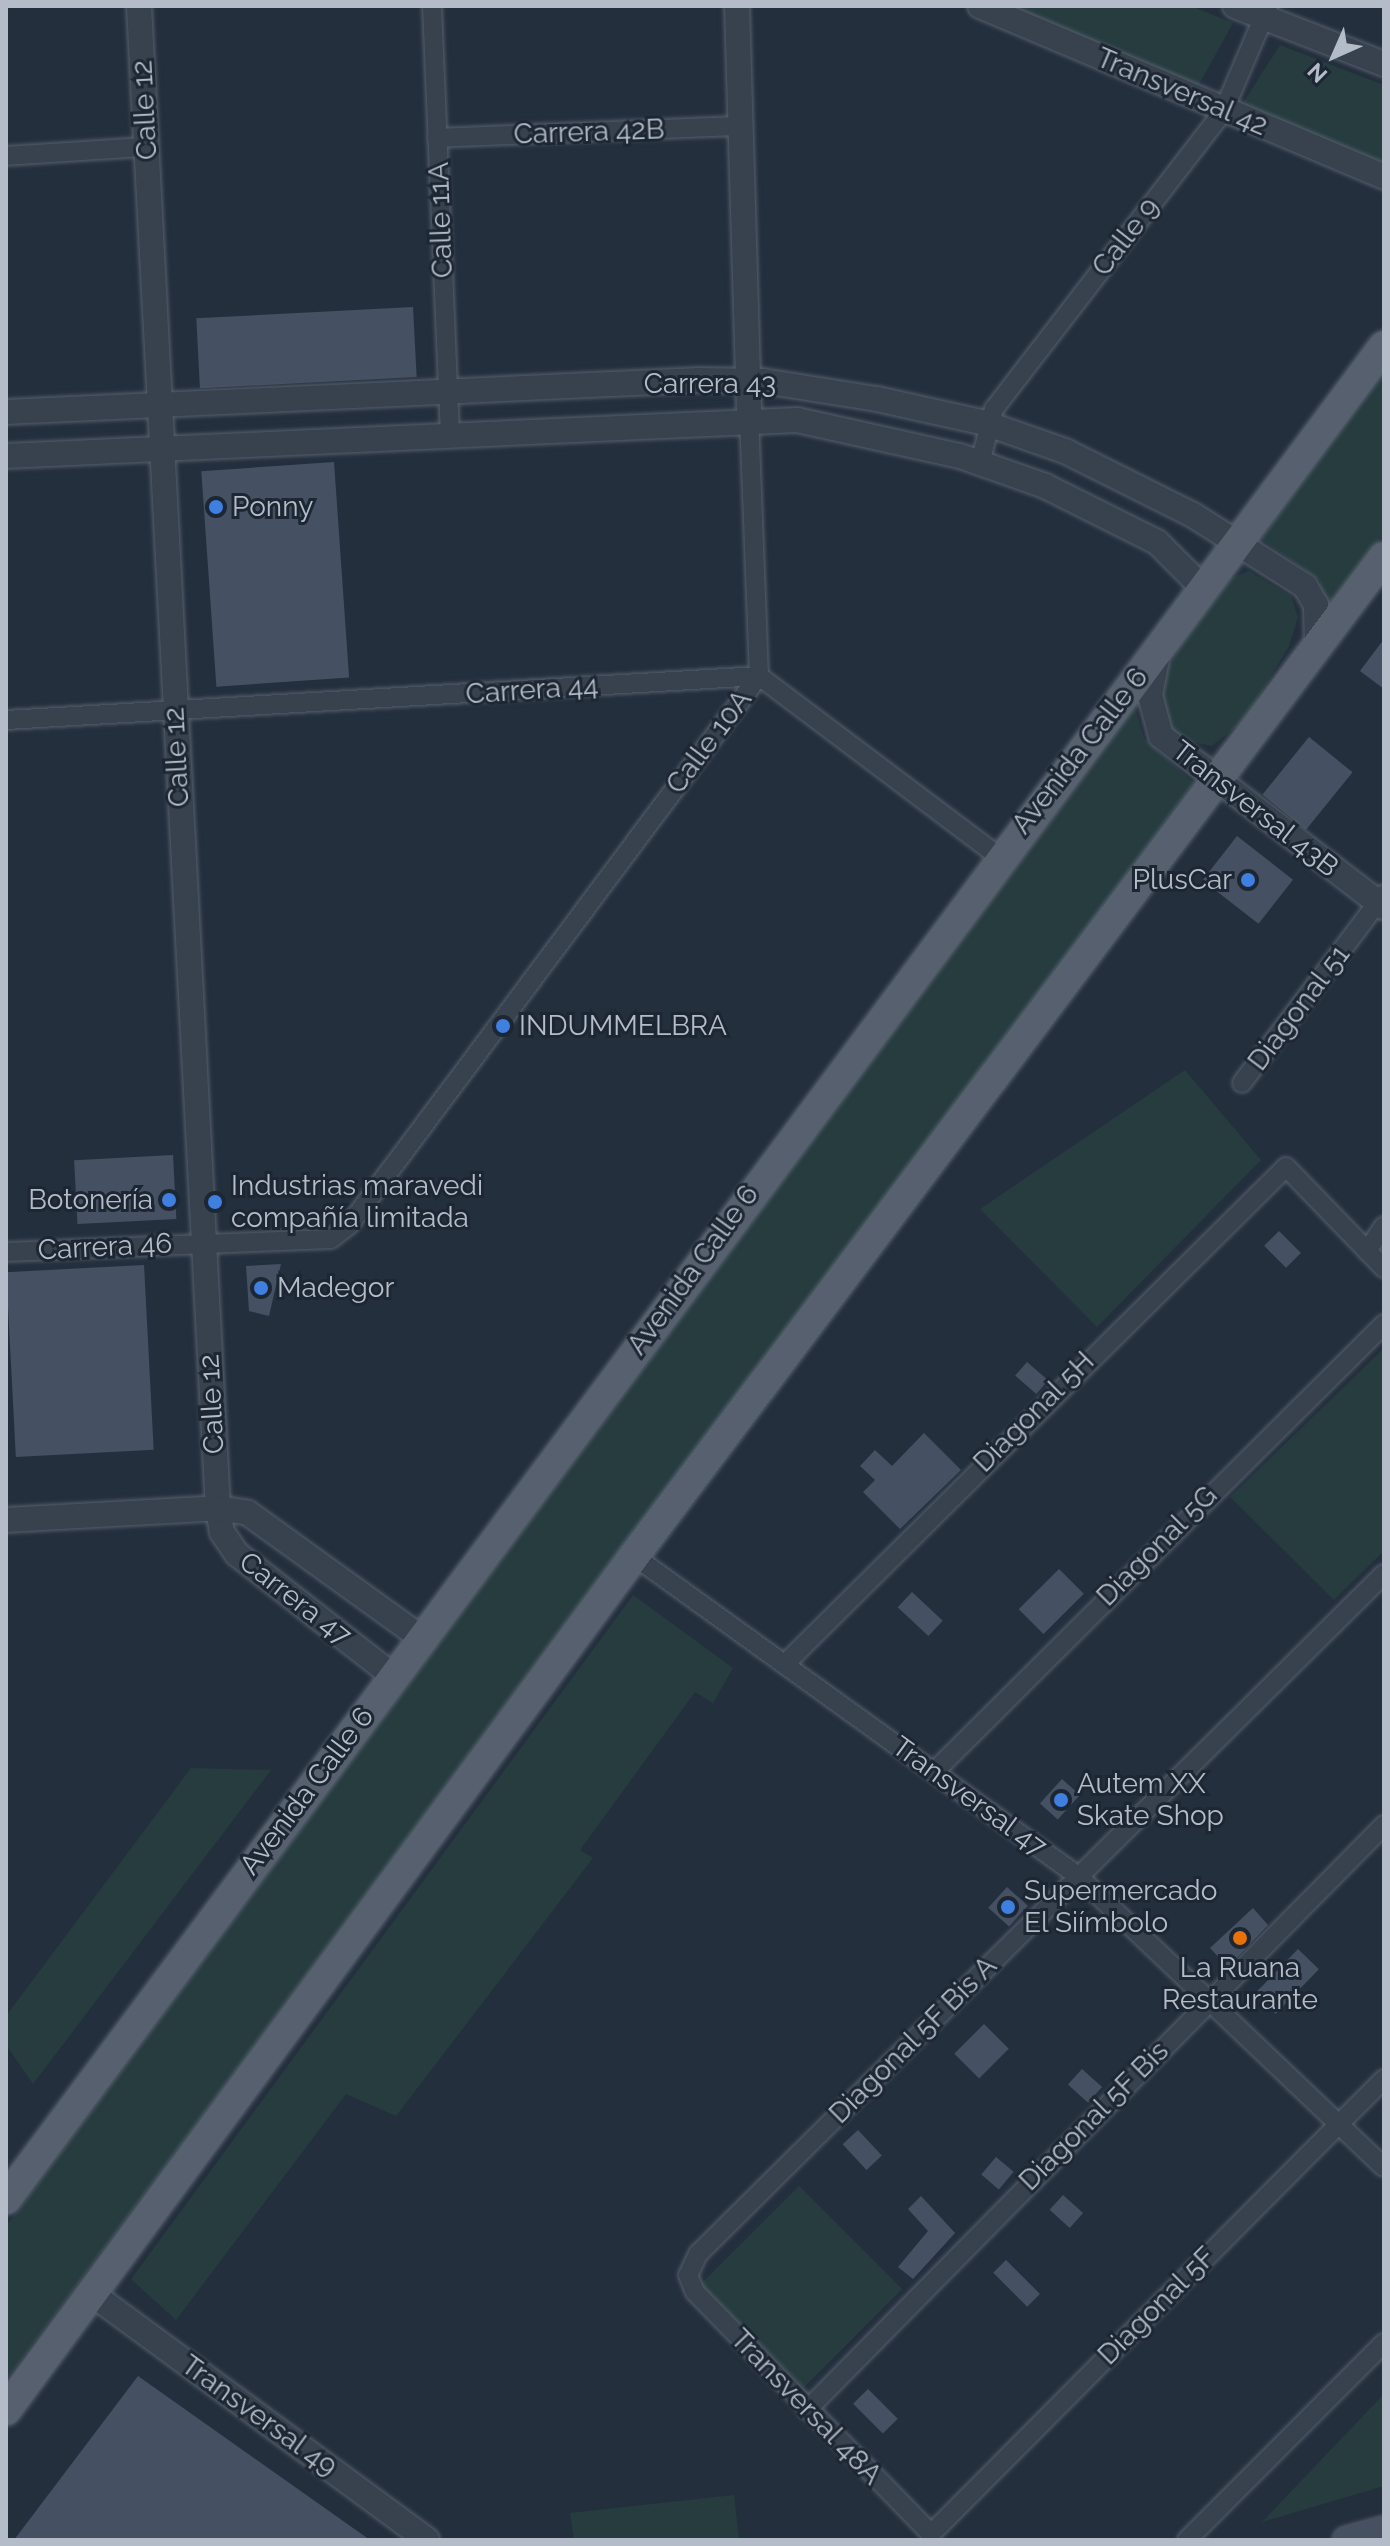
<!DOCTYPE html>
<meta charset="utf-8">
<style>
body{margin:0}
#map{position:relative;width:1390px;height:2546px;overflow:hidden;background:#242f3e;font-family:Raleway,sans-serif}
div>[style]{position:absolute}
.green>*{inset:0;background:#263c3f;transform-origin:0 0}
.building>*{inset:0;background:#455162;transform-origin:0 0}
.roads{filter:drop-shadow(0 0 2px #565f6c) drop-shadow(0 0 2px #565f6c)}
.minor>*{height:18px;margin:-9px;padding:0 9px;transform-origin:9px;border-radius:9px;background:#38414e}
.tertiary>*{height:24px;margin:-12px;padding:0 12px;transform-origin:12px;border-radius:12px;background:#38414e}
.secondary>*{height:26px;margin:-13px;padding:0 13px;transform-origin:13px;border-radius:13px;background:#465061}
.primary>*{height:30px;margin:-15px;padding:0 15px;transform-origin:15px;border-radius:15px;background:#56606e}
.dots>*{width:22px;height:22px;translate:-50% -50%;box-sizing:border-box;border:4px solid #1d2633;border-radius:50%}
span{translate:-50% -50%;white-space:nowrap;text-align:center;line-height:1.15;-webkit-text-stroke:6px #1d2633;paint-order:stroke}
.street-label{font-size:28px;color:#b4bcc9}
.poi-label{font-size:28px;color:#b4bcc9}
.left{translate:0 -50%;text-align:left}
.right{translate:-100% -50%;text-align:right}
.frame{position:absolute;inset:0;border:8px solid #b4bcc9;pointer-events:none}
.north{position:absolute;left:1294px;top:16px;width:80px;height:80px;-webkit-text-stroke:6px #1d2633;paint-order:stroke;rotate:225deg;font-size:22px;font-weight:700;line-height:32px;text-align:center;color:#b4bcc9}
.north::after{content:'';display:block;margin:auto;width:28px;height:36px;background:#b4bcc9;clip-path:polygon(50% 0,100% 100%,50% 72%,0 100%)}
</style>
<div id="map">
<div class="green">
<div style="clip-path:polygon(1004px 6px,1191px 6px,1233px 23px,1197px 88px)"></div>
<div style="clip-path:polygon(1280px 45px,1384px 85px,1384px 163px,1241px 106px)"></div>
<div style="clip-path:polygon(1384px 365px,1384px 534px,1327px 613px,1319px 580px,1261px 539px)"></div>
<div style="clip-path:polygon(1249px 571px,1291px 596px,1298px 617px,1289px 646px,1245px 720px,1212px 746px,1186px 741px,1170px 732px,1158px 703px,1165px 674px,1196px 618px,1228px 579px)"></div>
<div style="clip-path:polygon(1134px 705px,1144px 738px,1194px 783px,6px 2380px,6px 2226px)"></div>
<div style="clip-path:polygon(1185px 1070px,1261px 1160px,1097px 1327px,980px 1209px)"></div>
<div style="clip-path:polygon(1384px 1348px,1384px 1551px,1334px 1600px,1230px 1497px)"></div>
<div style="clip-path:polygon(633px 1595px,733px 1668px,713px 1703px,695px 1692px,580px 1850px,593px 1858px,396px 2116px,346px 2094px,176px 2320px,131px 2279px)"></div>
<div style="clip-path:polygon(191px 1768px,271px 1770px,33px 2084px,6px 2045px,6px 2016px)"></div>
<div style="left:799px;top:2186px;width:146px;height:139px;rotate:45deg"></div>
<div style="clip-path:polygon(1384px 2394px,1384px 2486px,1262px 2522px)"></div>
<div style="clip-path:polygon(734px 2495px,739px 2540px,574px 2540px,570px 2513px)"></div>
</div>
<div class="building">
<div style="left:413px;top:307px;width:70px;height:217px;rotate:87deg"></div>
<div style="left:334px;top:462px;width:216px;height:133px;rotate:86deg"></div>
<div style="clip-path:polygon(1384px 639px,1384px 689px,1360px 671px)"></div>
<div style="left:1309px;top:737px;width:56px;height:74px;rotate:39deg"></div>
<div style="left:1237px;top:836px;width:71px;height:56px;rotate:38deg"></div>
<div style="left:173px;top:1155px;width:64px;height:99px;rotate:87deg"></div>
<div style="left:1279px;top:1231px;width:31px;height:21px;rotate:45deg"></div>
<div style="clip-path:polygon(281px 1264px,269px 1316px,249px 1311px,246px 1266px)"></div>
<div style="left:144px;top:1265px;width:185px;height:138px;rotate:87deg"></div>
<div style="left:1027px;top:1362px;width:28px;height:18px;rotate:41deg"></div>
<div style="clip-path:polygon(924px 1433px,961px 1470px,900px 1529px,863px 1492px,875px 1480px,860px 1466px,875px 1450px,892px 1466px)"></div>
<div style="left:1059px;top:1569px;width:35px;height:57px;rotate:45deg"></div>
<div style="left:912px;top:1592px;width:42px;height:21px;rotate:43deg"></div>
<div style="left:1062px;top:1779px;width:24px;height:33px;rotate:42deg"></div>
<div style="left:1007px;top:1887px;width:28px;height:28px;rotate:42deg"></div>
<div style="clip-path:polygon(1253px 1908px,1268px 1925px,1228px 1967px,1210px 1948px)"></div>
<div style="left:1298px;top:1949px;width:29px;height:62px;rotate:44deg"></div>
<div style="left:984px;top:2024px;width:35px;height:42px;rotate:45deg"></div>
<div style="left:1082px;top:2069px;width:27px;height:21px;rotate:42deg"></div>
<div style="left:858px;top:2130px;width:35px;height:21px;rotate:47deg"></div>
<div style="left:996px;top:2157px;width:23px;height:23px;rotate:40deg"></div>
<div style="left:1063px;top:2195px;width:27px;height:20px;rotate:42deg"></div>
<div style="clip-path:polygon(921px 2196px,955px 2233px,913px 2279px,898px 2267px,928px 2231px,908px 2209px)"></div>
<div style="left:1006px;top:2260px;width:48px;height:18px;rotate:45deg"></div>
<div style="clip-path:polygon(138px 2376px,370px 2540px,14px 2540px)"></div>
<div style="left:868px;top:2389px;width:42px;height:21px;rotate:45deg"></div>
</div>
<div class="roads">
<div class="minor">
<div style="left:432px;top:6px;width:428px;rotate:87.6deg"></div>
<div style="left:437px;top:138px;width:304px;rotate:-2.3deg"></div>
<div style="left:6px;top:156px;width:141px;rotate:-3.7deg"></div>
<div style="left:980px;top:463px;width:56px;rotate:-75.5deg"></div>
<div style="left:994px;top:409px;width:377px;rotate:-52.4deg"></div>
<div style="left:1224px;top:110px;width:112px;rotate:-66.9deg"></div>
<div style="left:6px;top:720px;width:754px;rotate:-3.34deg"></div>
<div style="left:759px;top:676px;width:301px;rotate:37deg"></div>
<div style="left:1242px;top:1083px;width:236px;rotate:-53.1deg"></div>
<div style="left:1367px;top:1251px;width:30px;rotate:-56deg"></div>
<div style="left:6px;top:1252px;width:325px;rotate:-2.3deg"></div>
<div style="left:331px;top:1239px;width:24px;rotate:-38deg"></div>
<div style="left:350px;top:1224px;width:684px;rotate:-53.26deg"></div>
<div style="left:759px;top:676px;width:258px;rotate:-92.2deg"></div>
<div style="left:634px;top:1556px;width:547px;rotate:35.78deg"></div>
<div style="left:1078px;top:1876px;width:422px;rotate:43.6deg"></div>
<div style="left:1384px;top:1574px;width:966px;rotate:135.25deg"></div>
<div style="left:698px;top:2254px;width:23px;rotate:115deg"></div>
<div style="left:688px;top:2275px;width:18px;rotate:68deg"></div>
<div style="left:695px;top:2292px;width:338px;rotate:45.7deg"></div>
<div style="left:931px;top:2534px;width:642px;rotate:-45.13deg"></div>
<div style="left:786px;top:1663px;width:704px;rotate:-44.77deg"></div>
<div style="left:1286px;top:1167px;width:141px;rotate:45.9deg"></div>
<div style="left:934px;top:1772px;width:635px;rotate:-44.87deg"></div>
<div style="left:807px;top:2410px;width:822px;rotate:-45.39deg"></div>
<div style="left:1187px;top:2540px;width:279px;rotate:-45deg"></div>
</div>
<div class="tertiary">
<div style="left:139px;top:6px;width:1504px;rotate:86.99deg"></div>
<div style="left:218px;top:1508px;width:24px;rotate:81deg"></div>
<div style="left:222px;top:1532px;width:27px;rotate:56deg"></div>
<div style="left:237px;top:1554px;width:198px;rotate:38deg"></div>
<div style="left:737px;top:6px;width:412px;rotate:88.3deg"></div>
<div style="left:980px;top:6px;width:439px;rotate:22.9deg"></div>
<div style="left:1235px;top:6px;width:160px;rotate:21.3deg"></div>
<div style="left:6px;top:412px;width:694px;rotate:-2.64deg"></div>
<div style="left:699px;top:380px;width:64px;rotate:0.9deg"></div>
<div style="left:763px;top:381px;width:115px;rotate:9deg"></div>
<div style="left:877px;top:399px;width:111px;rotate:12.5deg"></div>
<div style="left:985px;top:423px;width:85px;rotate:19.3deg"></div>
<div style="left:1065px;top:451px;width:143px;rotate:26.6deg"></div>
<div style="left:1193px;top:515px;width:133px;rotate:32.4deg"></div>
<div style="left:1305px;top:586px;width:22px;rotate:60deg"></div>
<div style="left:1316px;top:605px;width:42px;rotate:88.6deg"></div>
<div style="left:6px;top:456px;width:792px;rotate:-2.61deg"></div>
<div style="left:797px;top:420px;width:167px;rotate:12.5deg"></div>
<div style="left:960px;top:456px;width:90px;rotate:19.4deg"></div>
<div style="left:1045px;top:486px;width:125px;rotate:26.6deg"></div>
<div style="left:1157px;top:542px;width:66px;rotate:45deg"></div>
<div style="left:1158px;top:654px;width:42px;rotate:101deg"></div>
<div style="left:1150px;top:695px;width:42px;rotate:75deg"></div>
<div style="left:1161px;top:736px;width:281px;rotate:37.5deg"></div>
<div style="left:6px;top:1520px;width:212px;rotate:-3.2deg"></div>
<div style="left:218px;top:1508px;width:30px;rotate:9deg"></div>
<div style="left:248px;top:1513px;width:213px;rotate:35.8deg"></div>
<div style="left:91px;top:2293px;width:417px;rotate:36.3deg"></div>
</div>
<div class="secondary">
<div style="left:1346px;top:2540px;width:39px;rotate:-15deg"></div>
</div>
<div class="primary">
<div style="left:6px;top:2199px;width:2309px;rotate:-53.36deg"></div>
<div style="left:6px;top:2410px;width:1060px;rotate:-53.67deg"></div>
<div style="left:634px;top:1556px;width:1249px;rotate:-53.1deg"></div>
</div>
</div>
<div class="dots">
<div style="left:216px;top:507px;background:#3f7fe0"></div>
<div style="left:1248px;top:880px;background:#3f7fe0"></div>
<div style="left:503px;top:1026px;background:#3f7fe0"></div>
<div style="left:169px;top:1200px;background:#3f7fe0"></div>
<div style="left:215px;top:1202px;background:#3f7fe0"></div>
<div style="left:261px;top:1288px;background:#3f7fe0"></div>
<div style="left:1061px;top:1800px;background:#3f7fe0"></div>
<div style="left:1008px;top:1907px;background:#3f7fe0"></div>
<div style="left:1240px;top:1938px;background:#e8710a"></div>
</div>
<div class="street-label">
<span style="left:1182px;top:92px;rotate:23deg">Transversal 42</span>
<span style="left:145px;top:110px;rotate:-93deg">Calle 12</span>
<span style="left:589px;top:132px;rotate:-2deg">Carrera 42B</span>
<span style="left:441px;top:220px;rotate:-92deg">Calle 11A</span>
<span style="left:1126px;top:237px;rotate:-52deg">Calle 9</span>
<span style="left:710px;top:384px">Carrera 43</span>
<span style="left:532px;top:690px;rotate:-4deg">Carrera 44</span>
<span style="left:709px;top:742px;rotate:-53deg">Calle 10A</span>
<span style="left:1080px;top:751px;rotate:-52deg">Avenida Calle 6</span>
<span style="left:177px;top:757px;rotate:-93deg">Calle 12</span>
<span style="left:1255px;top:809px;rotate:38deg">Transversal 43B</span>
<span style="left:1299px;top:1008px;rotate:-53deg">Diagonal 51</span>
<span style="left:105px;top:1247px;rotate:-3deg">Carrera 46</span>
<span style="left:693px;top:1270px;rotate:-54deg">Avenida Calle 6</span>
<span style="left:212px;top:1404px;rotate:-93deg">Calle 12</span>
<span style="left:1034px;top:1412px;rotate:-45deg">Diagonal 5H</span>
<span style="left:1157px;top:1546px;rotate:-45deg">Diagonal 5G</span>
<span style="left:295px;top:1599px;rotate:38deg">Carrera 47</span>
<span style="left:307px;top:1791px;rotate:-53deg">Avenida Calle 6</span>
<span style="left:969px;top:1797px;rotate:36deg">Transversal 47</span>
<span style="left:913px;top:2040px;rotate:-45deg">Diagonal 5F Bis A</span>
<span style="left:1094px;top:2116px;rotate:-45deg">Diagonal 5F Bis</span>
<span style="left:1157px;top:2306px;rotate:-45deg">Diagonal 5F</span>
<span style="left:806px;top:2407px;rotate:46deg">Transversal 48A</span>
<span style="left:259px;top:2416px;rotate:36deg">Transversal 49</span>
</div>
<div class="poi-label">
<span class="left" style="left:232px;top:507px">Ponny</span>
<span class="right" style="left:1232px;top:880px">PlusCar</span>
<span class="left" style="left:519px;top:1026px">INDUMMELBRA</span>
<span class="left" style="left:231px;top:1202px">Industrias maravedi<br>compañía limitada</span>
<span class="right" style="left:153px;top:1200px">Botonería</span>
<span class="left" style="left:277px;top:1288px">Madegor</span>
<span class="left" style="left:1077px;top:1800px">Autem XX<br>Skate Shop</span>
<span class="left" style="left:1024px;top:1907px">Supermercado<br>El Siímbolo</span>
<span style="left:1240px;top:1984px">La Ruana<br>Restaurante</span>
</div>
<div class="frame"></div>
<div class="north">N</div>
</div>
